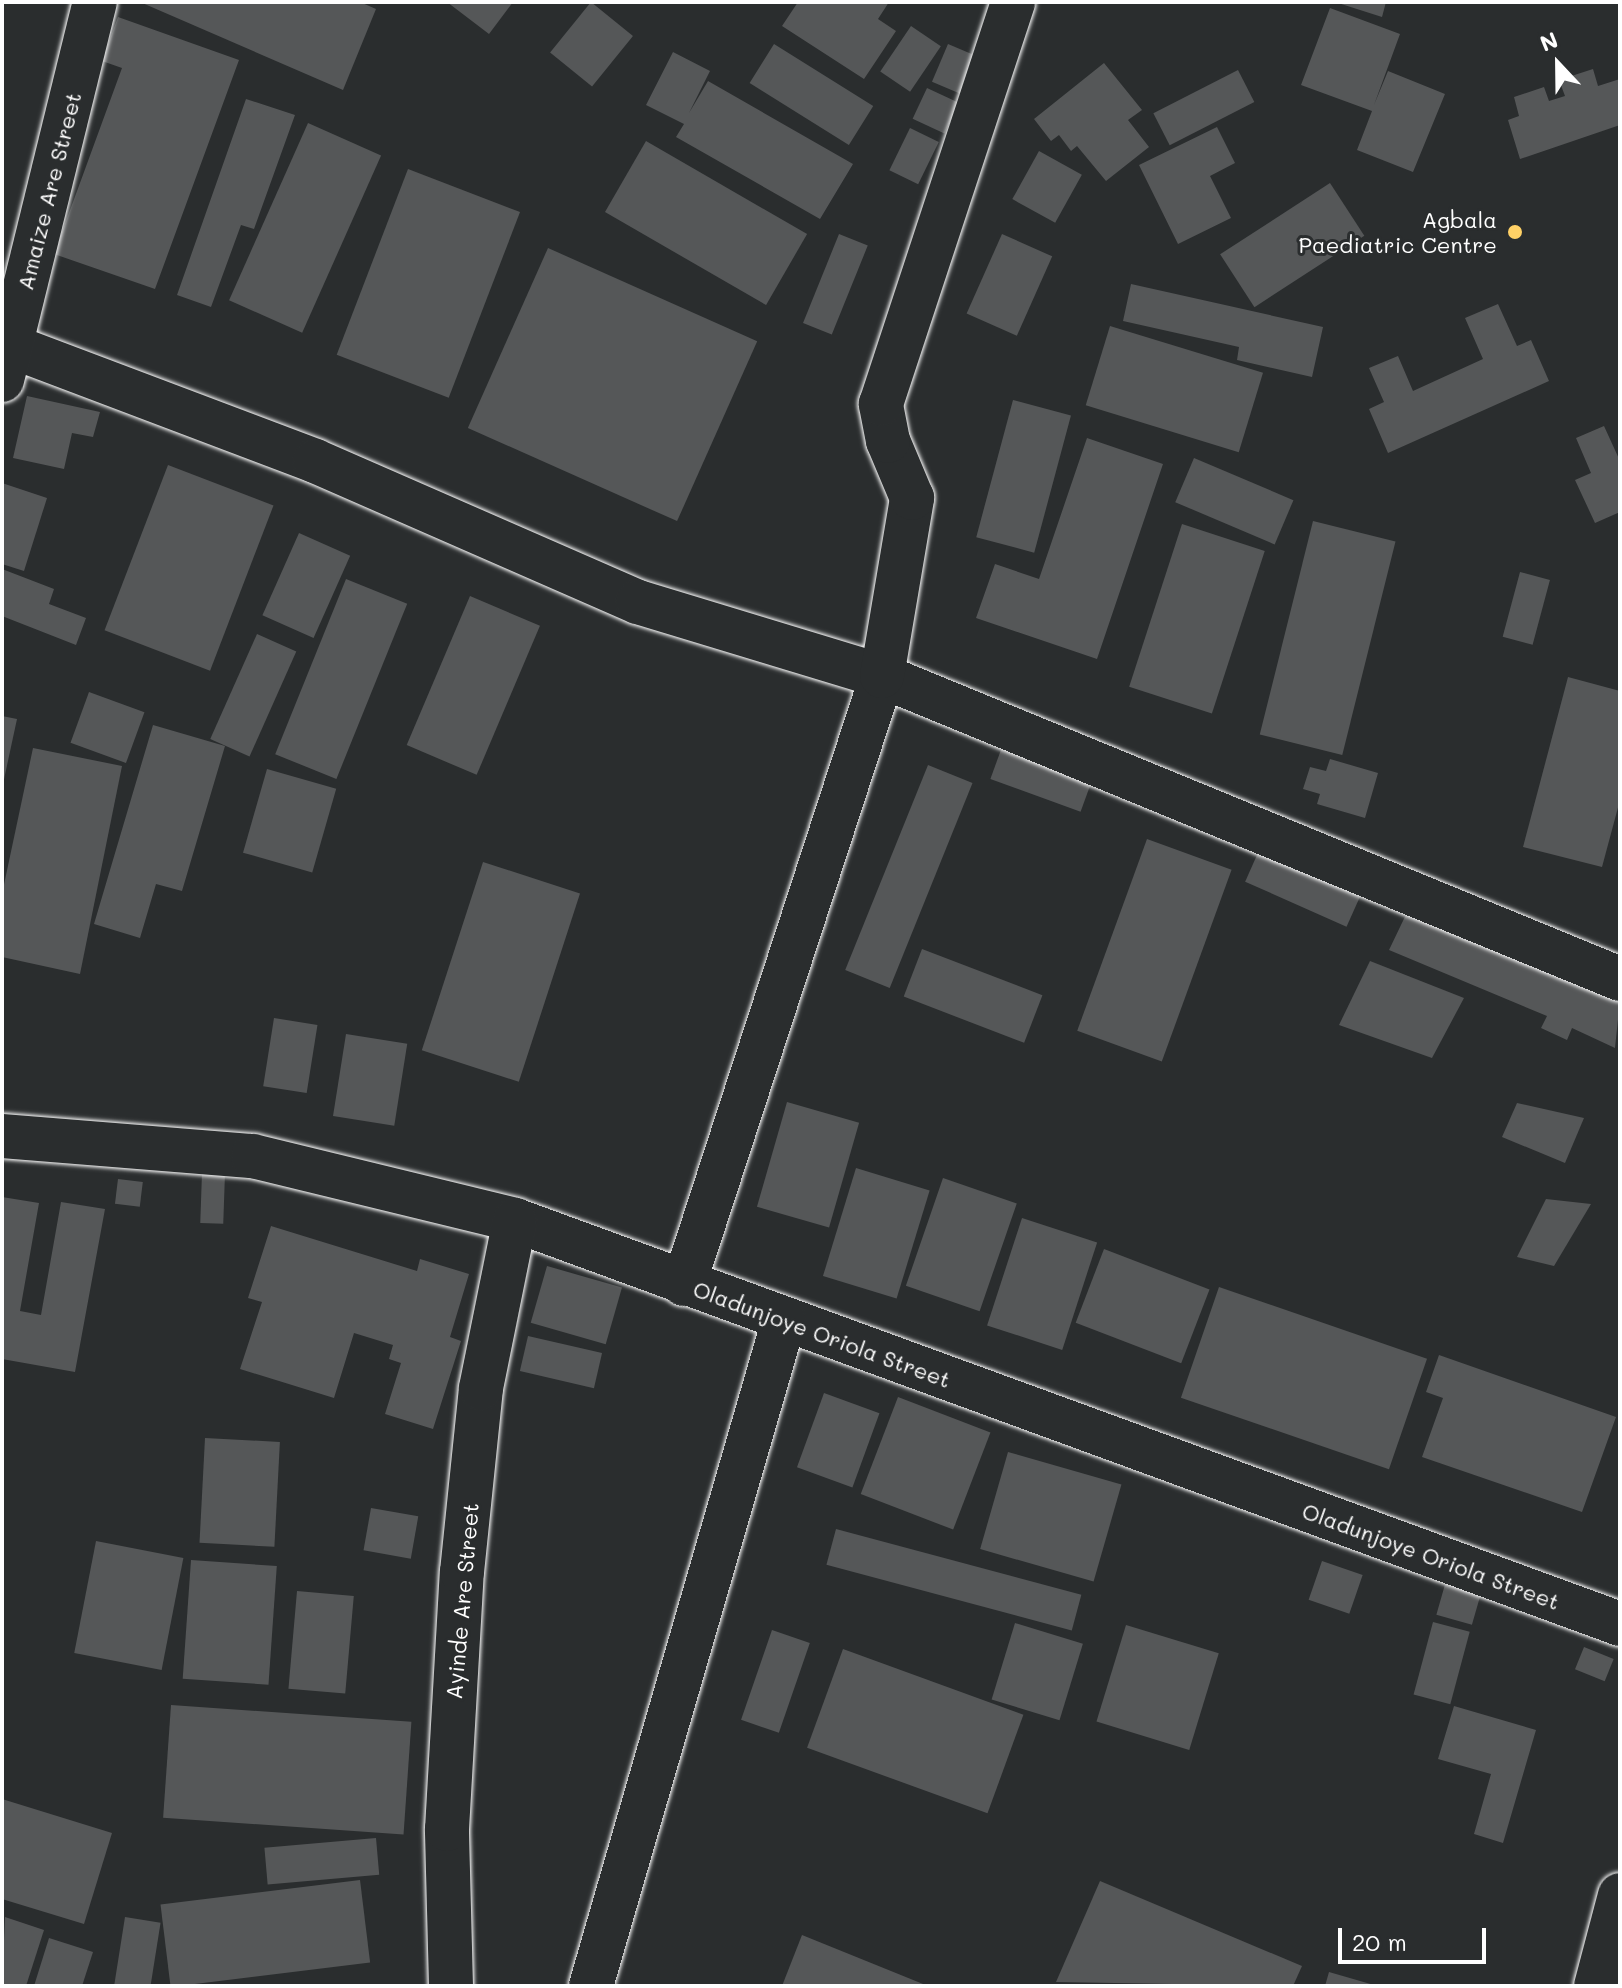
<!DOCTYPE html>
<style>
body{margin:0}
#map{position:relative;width:1622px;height:1988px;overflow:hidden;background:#2a2d2e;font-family:Mali,sans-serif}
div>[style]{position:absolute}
.building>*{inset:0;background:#555758;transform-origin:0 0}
.roads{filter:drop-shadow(0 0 2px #fff) drop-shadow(0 0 2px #fff)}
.minor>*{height:44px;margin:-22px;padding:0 22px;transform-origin:22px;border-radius:22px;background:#2a2d2e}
.trunk>*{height:44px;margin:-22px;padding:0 22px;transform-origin:22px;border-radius:22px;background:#2a2d2e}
.dots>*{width:22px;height:22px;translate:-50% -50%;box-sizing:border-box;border:4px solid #2a2d2e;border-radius:50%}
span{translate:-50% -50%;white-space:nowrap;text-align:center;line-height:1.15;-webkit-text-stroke:6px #2a2d2e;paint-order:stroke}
.street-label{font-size:22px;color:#fff}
.poi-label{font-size:22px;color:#fff}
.right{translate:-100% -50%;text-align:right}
.frame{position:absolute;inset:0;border:4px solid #fff;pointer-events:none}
.north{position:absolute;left:1518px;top:24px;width:80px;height:80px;-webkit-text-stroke:6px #2a2d2e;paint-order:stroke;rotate:338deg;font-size:22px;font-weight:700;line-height:32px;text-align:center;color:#fff}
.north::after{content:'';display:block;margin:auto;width:28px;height:36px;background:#fff;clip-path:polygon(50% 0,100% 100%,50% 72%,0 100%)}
.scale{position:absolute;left:1338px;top:1928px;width:148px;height:36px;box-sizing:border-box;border:4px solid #fff;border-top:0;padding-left:10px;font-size:24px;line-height:28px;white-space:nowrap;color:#fff;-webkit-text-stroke:6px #2a2d2e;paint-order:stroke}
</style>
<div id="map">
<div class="building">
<div style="clip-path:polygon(140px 2px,360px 2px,376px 9px,343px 90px)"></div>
<div style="clip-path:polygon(447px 2px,513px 2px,489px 34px)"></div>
<div style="left:591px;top:2px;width:54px;height:65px;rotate:39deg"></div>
<div style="clip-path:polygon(798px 2px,889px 2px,878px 19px,896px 31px,864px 79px,782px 26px)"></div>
<div style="clip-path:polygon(1335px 2px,1386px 2px,1382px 17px)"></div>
<div style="clip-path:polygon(1330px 8px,1400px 34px,1374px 105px,1388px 71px,1445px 94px,1413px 172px,1357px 150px,1372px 111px,1301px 85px)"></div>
<div style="clip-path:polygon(118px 17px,239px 60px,155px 289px,54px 254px,122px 68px,102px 61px)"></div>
<div style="left:911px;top:26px;width:36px;height:55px;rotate:34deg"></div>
<div style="left:774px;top:44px;width:117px;height:46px;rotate:32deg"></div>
<div style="left:948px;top:44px;width:34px;height:41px;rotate:23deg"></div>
<div style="clip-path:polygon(673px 52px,710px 71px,689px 113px,708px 81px,853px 164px,820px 219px,676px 137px,684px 124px,646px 105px)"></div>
<div style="clip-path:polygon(1104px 63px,1142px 110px,1128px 120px,1149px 147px,1106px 181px,1077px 146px,1071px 151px,1059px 135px,1051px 141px,1034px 119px)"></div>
<div style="clip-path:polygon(1593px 69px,1598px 86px,1620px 79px,1620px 125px,1520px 159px,1508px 120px,1519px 116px,1514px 97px,1544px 87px,1549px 101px,1565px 96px,1559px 80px)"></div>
<div style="left:1238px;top:70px;width:36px;height:95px;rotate:63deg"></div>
<div style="left:927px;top:88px;width:35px;height:34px;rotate:25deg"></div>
<div style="clip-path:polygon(246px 99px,295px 115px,254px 229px,241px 225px,211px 307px,177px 295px)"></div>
<div style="left:308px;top:123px;width:80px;height:194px;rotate:24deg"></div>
<div style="clip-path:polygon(1217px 127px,1235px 163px,1210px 176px,1231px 218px,1178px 244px,1139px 165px)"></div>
<div style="left:910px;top:128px;width:32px;height:47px;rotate:26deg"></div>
<div style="left:646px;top:141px;width:186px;height:82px;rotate:30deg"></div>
<div style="left:1039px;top:151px;width:49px;height:55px;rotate:29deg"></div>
<div style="left:408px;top:169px;width:120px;height:199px;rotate:21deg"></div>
<div style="left:1330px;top:183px;width:63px;height:131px;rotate:57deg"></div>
<div style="left:839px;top:234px;width:31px;height:96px;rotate:22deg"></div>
<div style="left:1002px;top:234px;width:55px;height:87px;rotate:24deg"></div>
<div style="left:548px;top:248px;width:229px;height:197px;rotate:24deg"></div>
<div style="clip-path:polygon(1131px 284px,1323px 327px,1312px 377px,1237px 360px,1239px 347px,1123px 321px)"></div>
<div style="clip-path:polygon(1498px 304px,1517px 346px,1531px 340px,1549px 381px,1388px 453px,1369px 409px,1384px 402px,1369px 368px,1398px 356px,1413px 391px,1483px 359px,1465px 318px)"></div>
<div style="left:1110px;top:326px;width:160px;height:83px;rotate:17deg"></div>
<div style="clip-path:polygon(27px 396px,100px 412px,93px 437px,72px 433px,64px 469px,13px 458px)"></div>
<div style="left:1013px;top:400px;width:60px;height:142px;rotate:15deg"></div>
<div style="clip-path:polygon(1604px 426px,1620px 461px,1620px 512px,1595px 523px,1575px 480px,1591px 473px,1576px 438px)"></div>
<div style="clip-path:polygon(1087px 438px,1163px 464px,1097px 659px,976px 618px,995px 564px,1039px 579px)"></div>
<div style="left:1194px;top:458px;width:108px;height:48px;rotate:23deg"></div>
<div style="left:168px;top:465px;width:113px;height:177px;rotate:21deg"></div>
<div style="clip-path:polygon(2px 483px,47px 498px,24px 571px,2px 564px)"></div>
<div style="left:1313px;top:521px;width:85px;height:220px;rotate:14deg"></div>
<div style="left:1182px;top:524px;width:87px;height:171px;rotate:18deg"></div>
<div style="left:299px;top:533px;width:56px;height:90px;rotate:24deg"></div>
<div style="clip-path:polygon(2px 569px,54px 589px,49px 604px,86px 618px,76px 645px,2px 616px)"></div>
<div style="left:1520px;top:572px;width:31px;height:67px;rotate:15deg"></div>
<div style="left:346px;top:579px;width:66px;height:189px;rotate:22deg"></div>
<div style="left:470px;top:596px;width:76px;height:162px;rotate:23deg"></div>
<div style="left:257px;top:634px;width:43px;height:115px;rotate:24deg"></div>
<div style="clip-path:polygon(1568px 677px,1620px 691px,1620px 800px,1602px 867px,1523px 847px)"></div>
<div style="left:89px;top:692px;width:59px;height:54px;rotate:20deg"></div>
<div style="clip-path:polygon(2px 716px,17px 719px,3px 784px,2px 783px)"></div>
<div style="clip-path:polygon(153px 725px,225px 746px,182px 891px,156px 884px,140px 938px,94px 924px)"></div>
<div style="left:1002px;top:747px;width:96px;height:34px;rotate:20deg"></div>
<div style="clip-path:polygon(33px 748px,122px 766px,80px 974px,2px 957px,2px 894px)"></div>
<div style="clip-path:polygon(1330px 759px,1378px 773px,1365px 818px,1317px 804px,1320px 794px,1303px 789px,1310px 767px,1326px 771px)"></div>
<div style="left:928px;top:765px;width:48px;height:221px;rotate:22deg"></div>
<div style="left:267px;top:769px;width:72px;height:87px;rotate:16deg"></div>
<div style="left:1147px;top:839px;width:90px;height:204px;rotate:20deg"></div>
<div style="left:1261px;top:846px;width:111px;height:39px;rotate:24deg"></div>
<div style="left:483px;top:862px;width:102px;height:198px;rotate:18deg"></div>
<div style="clip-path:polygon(1412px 902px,1620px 1000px,1615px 1048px,1572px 1028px,1567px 1040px,1541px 1028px,1547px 1016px,1389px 950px)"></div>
<div style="left:922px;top:949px;width:129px;height:51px;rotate:21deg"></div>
<div style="clip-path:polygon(1370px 961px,1464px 998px,1432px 1058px,1339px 1025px)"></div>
<div style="left:274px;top:1018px;width:44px;height:69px;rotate:9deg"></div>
<div style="left:346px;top:1034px;width:62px;height:83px;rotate:9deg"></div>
<div style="left:787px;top:1102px;width:75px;height:109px;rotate:16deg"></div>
<div style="clip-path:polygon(1517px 1103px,1584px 1118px,1565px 1163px,1502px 1137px)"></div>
<div style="left:856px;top:1168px;width:77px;height:113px;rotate:17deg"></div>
<div style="left:202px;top:1173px;width:23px;height:50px;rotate:2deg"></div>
<div style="left:943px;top:1178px;width:78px;height:114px;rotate:19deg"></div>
<div style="left:118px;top:1179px;width:25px;height:25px;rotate:7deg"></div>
<div style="clip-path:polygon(2px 1197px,39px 1203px,20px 1311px,41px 1315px,61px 1202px,105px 1209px,75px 1372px,2px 1359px)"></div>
<div style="clip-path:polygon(1546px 1199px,1591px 1204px,1554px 1266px,1517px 1257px)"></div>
<div style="left:1022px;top:1218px;width:79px;height:113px;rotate:18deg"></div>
<div style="clip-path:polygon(271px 1226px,417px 1271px,420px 1259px,469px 1274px,450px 1337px,461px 1341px,433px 1429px,385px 1414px,401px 1363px,389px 1359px,393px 1345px,354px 1333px,334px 1398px,240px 1369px,262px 1302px,248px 1298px)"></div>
<div style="left:1104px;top:1249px;width:113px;height:79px;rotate:21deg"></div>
<div style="left:547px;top:1266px;width:78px;height:59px;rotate:16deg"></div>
<div style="left:1219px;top:1287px;width:220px;height:117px;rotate:19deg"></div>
<div style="left:528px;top:1336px;width:76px;height:36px;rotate:13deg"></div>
<div style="clip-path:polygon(1439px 1355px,1616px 1417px,1582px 1512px,1422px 1457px,1443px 1398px,1426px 1392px)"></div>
<div style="left:824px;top:1393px;width:59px;height:79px;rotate:20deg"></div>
<div style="left:898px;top:1397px;width:99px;height:104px;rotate:21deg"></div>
<div style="left:205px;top:1438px;width:75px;height:105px;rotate:3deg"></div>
<div style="left:1008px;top:1452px;width:118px;height:101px;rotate:16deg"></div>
<div style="left:371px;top:1508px;width:48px;height:43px;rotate:10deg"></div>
<div style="left:836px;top:1529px;width:254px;height:37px;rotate:15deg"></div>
<div style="left:96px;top:1541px;width:89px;height:114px;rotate:11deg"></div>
<div style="left:191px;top:1560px;width:86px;height:119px;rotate:4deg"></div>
<div style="left:1322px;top:1561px;width:43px;height:41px;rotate:19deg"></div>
<div style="left:1446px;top:1581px;width:37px;height:35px;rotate:16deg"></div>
<div style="left:297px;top:1591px;width:57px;height:98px;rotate:5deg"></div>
<div style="left:1433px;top:1622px;width:38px;height:75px;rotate:15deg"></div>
<div style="left:1015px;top:1623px;width:71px;height:80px;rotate:17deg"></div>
<div style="left:1126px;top:1625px;width:97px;height:101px;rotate:17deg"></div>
<div style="left:772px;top:1630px;width:40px;height:95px;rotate:19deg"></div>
<div style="left:1584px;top:1647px;width:32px;height:24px;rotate:22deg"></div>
<div style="left:843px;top:1649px;width:192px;height:105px;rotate:20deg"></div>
<div style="left:171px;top:1705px;width:241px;height:113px;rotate:4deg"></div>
<div style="clip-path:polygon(1454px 1706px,1536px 1730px,1503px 1843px,1474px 1834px,1491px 1774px,1438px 1759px)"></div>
<div style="clip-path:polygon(2px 1799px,112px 1833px,84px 1924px,2px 1899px)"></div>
<div style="left:376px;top:1838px;width:37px;height:112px;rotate:85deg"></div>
<div style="left:360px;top:1880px;width:83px;height:201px;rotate:83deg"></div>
<div style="clip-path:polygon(1100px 1881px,1302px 1966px,1293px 1986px,1056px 1982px)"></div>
<div style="clip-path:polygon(5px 1917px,44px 1930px,26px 1986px,2px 1986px)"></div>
<div style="left:125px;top:1917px;width:36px;height:70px;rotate:9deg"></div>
<div style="clip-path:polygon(802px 1935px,928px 1986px,782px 1986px)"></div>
<div style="clip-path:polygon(49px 1938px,93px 1952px,82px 1986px,34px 1986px)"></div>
<div style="clip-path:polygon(1329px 1972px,1374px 1985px,1374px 1986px,1325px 1986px)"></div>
</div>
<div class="roads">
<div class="minor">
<div style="left:11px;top:346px;width:325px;rotate:20.7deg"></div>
<div style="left:315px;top:461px;width:352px;rotate:23.6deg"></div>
<div style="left:638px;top:602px;width:255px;rotate:16.9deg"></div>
<div style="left:882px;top:676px;width:798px;rotate:22.32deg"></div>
<div style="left:2px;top:380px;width:389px;rotate:-76.2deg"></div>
<div style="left:2px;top:1136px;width:252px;rotate:4.6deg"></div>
<div style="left:253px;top:1156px;width:270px;rotate:13.7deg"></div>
<div style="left:515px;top:1220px;width:1177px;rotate:20.08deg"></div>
<div style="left:684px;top:1284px;width:639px;rotate:-71.96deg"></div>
<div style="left:882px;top:676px;width:181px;rotate:-80.4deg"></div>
<div style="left:912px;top:498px;width:62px;rotate:-112.8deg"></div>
<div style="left:888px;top:441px;width:38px;rotate:-101deg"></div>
<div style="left:881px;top:404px;width:423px;rotate:-71.8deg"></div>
<div style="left:451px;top:1986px;width:157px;rotate:-91.5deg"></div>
<div style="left:447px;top:1829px;width:257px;rotate:-86.7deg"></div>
<div style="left:462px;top:1572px;width:185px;rotate:-84.1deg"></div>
<div style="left:481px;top:1388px;width:171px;rotate:-78.6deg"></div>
<div style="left:591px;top:1986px;width:693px;rotate:-73.84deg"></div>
</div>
<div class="trunk">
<div style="left:1596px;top:1986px;width:94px;rotate:-75.2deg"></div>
</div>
</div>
<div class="dots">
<div style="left:1515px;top:232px;background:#ffd166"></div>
</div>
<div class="street-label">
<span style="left:49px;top:191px;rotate:-76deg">Amaize Are Street</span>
<span style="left:822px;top:1334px;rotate:20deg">Oladunjoye Oriola Street</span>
<span style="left:1431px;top:1556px;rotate:20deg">Oladunjoye Oriola Street</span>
<span style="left:462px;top:1601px;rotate:-85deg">Ayinde Are Street</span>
</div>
<div class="poi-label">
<span class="right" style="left:1497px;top:232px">Agbala<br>Paediatric Centre</span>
</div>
<div class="frame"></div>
<div class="north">N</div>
<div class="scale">20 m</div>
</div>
